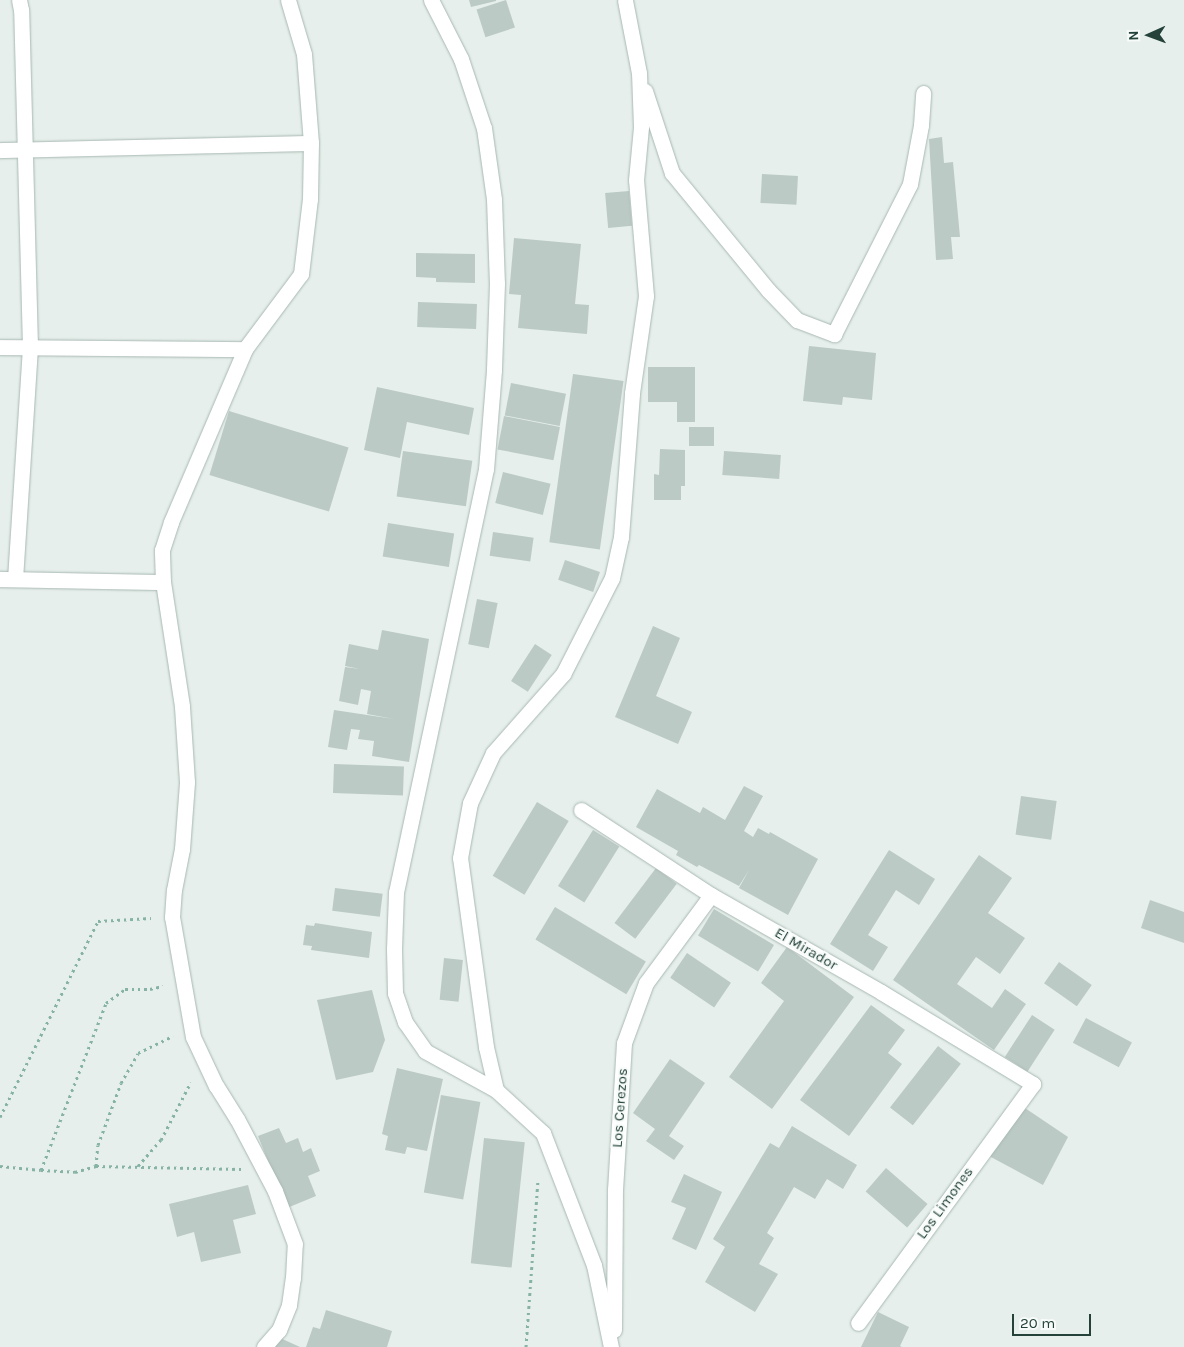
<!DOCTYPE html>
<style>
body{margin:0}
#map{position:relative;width:1184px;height:1347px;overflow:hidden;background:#e6efeb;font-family:Karla,sans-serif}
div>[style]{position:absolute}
.building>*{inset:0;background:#bbcac4;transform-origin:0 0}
.path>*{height:3px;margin-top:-1.5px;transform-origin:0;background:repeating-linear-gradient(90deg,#86b3a5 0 2.5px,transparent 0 6.5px)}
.roads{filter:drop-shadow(0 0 1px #a8b8b2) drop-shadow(0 0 1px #a8b8b2)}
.minor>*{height:15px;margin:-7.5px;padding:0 7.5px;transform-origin:7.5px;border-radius:7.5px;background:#fff}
span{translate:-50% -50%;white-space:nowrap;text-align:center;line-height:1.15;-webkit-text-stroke:4.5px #f7fbf9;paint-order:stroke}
.street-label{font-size:15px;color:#24423a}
.north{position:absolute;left:1124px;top:10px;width:50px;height:50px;-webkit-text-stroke:4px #f7fbf9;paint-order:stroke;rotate:268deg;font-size:14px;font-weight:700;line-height:20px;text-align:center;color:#24423a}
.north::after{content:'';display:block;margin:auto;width:18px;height:22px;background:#24423a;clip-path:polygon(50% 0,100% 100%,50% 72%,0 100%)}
.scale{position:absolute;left:1012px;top:1314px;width:79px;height:22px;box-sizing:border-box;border:2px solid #24423a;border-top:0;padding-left:6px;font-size:15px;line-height:18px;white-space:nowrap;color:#24423a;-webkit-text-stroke:4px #f7fbf9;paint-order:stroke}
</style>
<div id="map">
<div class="building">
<div style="clip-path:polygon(469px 0,496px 0,496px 1px,471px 7px)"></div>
<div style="left:506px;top:0;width:29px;height:31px;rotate:72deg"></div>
<div style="clip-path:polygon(942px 137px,944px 163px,953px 162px,960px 237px,951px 237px,953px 259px,936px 260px,929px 139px)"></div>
<div style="left:762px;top:174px;width:36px;height:29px;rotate:3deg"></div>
<div style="left:629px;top:191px;width:35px;height:24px;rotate:85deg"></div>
<div style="clip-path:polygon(514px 238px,581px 244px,575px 304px,589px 305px,587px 334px,518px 328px,521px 295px,509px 294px)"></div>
<div style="clip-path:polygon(416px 253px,475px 254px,475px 283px,436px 282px,436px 278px,416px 277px)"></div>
<div style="left:418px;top:302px;width:59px;height:25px;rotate:2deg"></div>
<div style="clip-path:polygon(809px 346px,876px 353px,872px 400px,843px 397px,842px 405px,803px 401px)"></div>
<div style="clip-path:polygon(648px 367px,695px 367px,695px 422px,677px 422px,677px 402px,648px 402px)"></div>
<div style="left:573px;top:374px;width:51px;height:170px;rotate:8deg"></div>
<div style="left:511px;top:383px;width:56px;height:33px;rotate:11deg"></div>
<div style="clip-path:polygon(377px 387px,474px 408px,469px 435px,407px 422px,400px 458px,364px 450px)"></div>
<div style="left:229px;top:411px;width:125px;height:67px;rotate:17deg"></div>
<div style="left:504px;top:416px;width:57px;height:34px;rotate:11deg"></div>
<div style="left:689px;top:427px;width:25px;height:19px"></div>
<div style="clip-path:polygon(660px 449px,685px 450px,685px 486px,681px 486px,681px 500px,654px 500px,654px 474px,659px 475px)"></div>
<div style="left:403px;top:451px;width:70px;height:46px;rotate:8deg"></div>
<div style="left:724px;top:451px;width:57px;height:24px;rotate:4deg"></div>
<div style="left:503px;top:472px;width:49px;height:32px;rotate:14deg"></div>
<div style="left:388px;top:523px;width:67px;height:34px;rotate:9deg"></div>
<div style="left:493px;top:532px;width:41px;height:24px;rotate:8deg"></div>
<div style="left:565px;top:560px;width:37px;height:21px;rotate:19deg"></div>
<div style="left:477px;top:599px;width:21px;height:46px;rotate:11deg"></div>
<div style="clip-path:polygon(653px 626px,680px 638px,656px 696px,692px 712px,678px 744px,615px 717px)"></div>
<div style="clip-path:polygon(382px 630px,429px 639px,409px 762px,372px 756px,374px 741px,358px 739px,360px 730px,351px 729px,347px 750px,328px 747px,334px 710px,394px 719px,367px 714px,371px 691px,361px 689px,358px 705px,339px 701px,345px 667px,360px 669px,345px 666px,349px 644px,378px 650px)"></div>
<div style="left:535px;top:644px;width:20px;height:44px;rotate:33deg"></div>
<div style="left:334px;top:764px;width:70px;height:29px;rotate:2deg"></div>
<div style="clip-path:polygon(744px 786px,763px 796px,744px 831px,753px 837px,758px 828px,769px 834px,770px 832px,818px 859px,788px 915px,739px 888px,749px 870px,739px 886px,699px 865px,697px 867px,676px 855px,678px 851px,636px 827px,657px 789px,700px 813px,703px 807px,725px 820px)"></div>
<div style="left:1021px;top:796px;width:36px;height:39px;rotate:8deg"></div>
<div style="left:537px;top:802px;width:37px;height:86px;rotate:31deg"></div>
<div style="left:593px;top:830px;width:31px;height:66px;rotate:32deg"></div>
<div style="clip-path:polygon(889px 850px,935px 879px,919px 905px,896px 890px,868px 935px,888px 947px,873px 971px,830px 944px)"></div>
<div style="clip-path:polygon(979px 855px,1012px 878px,988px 913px,1025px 938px,1000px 974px,976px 957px,957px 984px,992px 1008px,1005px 989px,1026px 1004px,994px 1050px,893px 980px)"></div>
<div style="left:656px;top:868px;width:26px;height:69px;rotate:37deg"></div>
<div style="left:335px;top:888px;width:48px;height:23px;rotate:7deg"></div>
<div style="clip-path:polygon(1150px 900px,1184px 912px,1184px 943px,1141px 928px)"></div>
<div style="left:555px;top:907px;width:106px;height:38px;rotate:31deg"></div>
<div style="left:714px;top:909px;width:70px;height:31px;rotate:31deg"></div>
<div style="clip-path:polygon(315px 923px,372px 932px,369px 958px,311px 950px,312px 946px,303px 945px,306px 925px,314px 926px)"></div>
<div style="clip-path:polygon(787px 947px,854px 997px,772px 1109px,729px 1077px,784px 1001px,761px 983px)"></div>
<div style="left:687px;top:953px;width:53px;height:30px;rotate:34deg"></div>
<div style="left:444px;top:958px;width:19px;height:42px;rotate:6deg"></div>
<div style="left:1059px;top:962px;width:40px;height:26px;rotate:35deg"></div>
<div style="clip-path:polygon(372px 990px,385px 1040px,373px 1072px,336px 1080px,317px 1000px)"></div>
<div style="clip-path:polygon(871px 1005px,905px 1030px,888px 1053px,902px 1064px,849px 1136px,800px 1100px)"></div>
<div style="left:1032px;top:1015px;width:27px;height:50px;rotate:33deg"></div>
<div style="left:1086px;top:1018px;width:52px;height:28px;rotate:28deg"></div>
<div style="left:938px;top:1046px;width:29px;height:78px;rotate:38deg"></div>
<div style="clip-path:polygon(670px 1059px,705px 1083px,669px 1136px,684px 1146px,674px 1160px,646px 1141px,655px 1129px,633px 1113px)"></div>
<div style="clip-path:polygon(397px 1068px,443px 1079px,427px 1151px,407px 1147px,405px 1154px,385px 1150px,388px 1136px,382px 1134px)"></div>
<div style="left:441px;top:1095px;width:40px;height:99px;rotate:10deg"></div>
<div style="clip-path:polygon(1022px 1106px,1068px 1137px,1043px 1185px,989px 1156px)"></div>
<div style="clip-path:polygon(792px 1126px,857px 1165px,843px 1189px,827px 1179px,815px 1199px,794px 1187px,767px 1233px,774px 1238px,759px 1264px,778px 1274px,755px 1312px,705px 1282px,725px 1247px,713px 1239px,770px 1143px,779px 1148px)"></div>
<div style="clip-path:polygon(279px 1128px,286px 1143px,298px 1138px,303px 1152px,311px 1148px,320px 1171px,308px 1176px,316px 1196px,287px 1208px,258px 1136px)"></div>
<div style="left:484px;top:1138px;width:41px;height:126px;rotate:6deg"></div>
<div style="left:886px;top:1168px;width:55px;height:31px;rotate:41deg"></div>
<div style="clip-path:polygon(684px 1174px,722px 1192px,696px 1250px,672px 1239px,686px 1208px,671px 1202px)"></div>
<div style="clip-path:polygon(248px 1185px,256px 1214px,233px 1220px,241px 1253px,201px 1262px,194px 1232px,177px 1237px,169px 1204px)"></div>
<div style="clip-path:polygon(326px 1310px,392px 1331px,387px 1347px,306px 1347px,313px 1327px,320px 1329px)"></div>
<div style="clip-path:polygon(878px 1312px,909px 1327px,900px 1346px,902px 1347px,861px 1347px)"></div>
<div style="clip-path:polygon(278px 1337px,300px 1347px,274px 1347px)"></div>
</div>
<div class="path">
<div style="left:0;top:1117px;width:219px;rotate:-63.4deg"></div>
<div style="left:98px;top:921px;width:53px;rotate:-3.2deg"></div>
<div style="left:0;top:1166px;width:41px;rotate:5.6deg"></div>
<div style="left:41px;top:1170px;width:179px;rotate:-68.7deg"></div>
<div style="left:106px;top:1003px;width:24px;rotate:-36deg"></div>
<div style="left:125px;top:989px;width:25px"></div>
<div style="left:150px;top:989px;width:13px;rotate:-13deg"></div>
<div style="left:96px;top:1166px;width:21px;rotate:-85deg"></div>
<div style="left:98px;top:1145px;width:66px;rotate:-69.6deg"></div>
<div style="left:121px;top:1083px;width:34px;rotate:-60deg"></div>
<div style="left:138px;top:1053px;width:39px;rotate:-26deg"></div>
<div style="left:138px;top:1166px;width:35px;rotate:-49deg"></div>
<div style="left:161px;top:1140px;width:65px;rotate:-62.7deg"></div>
<div style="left:41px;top:1170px;width:34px;rotate:3deg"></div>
<div style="left:75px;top:1172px;width:22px;rotate:-16deg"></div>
<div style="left:96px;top:1166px;width:145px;rotate:1.2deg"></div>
<div style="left:526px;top:1347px;width:166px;rotate:-85.9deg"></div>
</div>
<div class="roads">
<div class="minor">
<div style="left:431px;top:0;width:66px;rotate:63deg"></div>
<div style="left:461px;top:59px;width:73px;rotate:71.6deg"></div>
<div style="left:484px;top:128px;width:72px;rotate:82deg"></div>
<div style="left:494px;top:199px;width:84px;rotate:88deg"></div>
<div style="left:497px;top:283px;width:87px;rotate:92deg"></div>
<div style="left:494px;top:370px;width:99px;rotate:94.6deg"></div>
<div style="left:486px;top:469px;width:432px;rotate:102deg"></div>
<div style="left:396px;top:892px;width:57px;rotate:92deg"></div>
<div style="left:394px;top:949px;width:44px;rotate:88.7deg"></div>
<div style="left:395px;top:993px;width:31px;rotate:71deg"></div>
<div style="left:405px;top:1022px;width:35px;rotate:55deg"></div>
<div style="left:425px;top:1051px;width:81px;rotate:28.8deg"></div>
<div style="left:496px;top:1090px;width:64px;rotate:42.5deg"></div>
<div style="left:543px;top:1133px;width:142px;rotate:68.9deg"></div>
<div style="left:594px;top:1265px;width:84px;rotate:78.3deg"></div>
<div style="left:645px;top:91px;width:86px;rotate:71.8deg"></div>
<div style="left:672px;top:173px;width:151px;rotate:50.6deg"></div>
<div style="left:768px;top:290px;width:42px;rotate:46deg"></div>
<div style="left:797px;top:320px;width:40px;rotate:21deg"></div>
<div style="left:834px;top:334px;width:168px;rotate:-63.1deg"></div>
<div style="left:910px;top:184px;width:60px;rotate:-79.4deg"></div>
<div style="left:921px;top:125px;width:32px;rotate:-86deg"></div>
<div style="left:0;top:150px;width:311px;rotate:-1.3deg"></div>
<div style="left:0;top:347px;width:245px;rotate:0.5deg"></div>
<div style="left:0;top:579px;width:163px;rotate:1.1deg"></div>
<div style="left:15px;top:579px;width:232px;rotate:-86.3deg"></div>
<div style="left:30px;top:347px;width:337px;rotate:-91.5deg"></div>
<div style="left:21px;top:10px;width:10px;rotate:-101deg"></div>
<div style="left:581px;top:810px;width:155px;rotate:33.2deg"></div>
<div style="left:711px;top:895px;width:196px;rotate:29.7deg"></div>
<div style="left:881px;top:992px;width:178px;rotate:31.2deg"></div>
<div style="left:1033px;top:1084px;width:296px;rotate:126.2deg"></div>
<div style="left:496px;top:1090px;width:44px;rotate:-103.1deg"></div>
<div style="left:486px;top:1047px;width:191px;rotate:-97.8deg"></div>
<div style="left:460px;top:858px;width:56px;rotate:-79.7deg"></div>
<div style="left:470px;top:803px;width:55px;rotate:-65.3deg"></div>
<div style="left:493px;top:753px;width:106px;rotate:-48.5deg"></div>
<div style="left:563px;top:674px;width:108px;rotate:-63deg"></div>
<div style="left:612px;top:578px;width:42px;rotate:-77.6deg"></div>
<div style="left:621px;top:537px;width:144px;rotate:-85.6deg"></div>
<div style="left:632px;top:393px;width:98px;rotate:-81.8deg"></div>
<div style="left:646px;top:296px;width:116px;rotate:-94.9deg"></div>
<div style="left:636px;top:180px;width:53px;rotate:-84.6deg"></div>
<div style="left:641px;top:127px;width:54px;rotate:-92.1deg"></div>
<div style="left:639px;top:73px;width:74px;rotate:-100.9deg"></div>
<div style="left:614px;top:1330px;width:140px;rotate:-89.6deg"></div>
<div style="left:615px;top:1190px;width:147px;rotate:-86.5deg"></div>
<div style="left:624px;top:1043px;width:64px;rotate:-69.9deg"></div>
<div style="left:646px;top:983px;width:109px;rotate:-53.5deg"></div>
<div style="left:264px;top:1347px;width:23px;rotate:-49deg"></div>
<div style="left:279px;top:1330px;width:27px;rotate:-68deg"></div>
<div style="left:289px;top:1305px;width:27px;rotate:-82deg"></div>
<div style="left:293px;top:1278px;width:34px;rotate:-87deg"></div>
<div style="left:295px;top:1244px;width:57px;rotate:-110.7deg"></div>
<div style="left:275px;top:1191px;width:81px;rotate:-117.8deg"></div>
<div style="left:237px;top:1119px;width:39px;rotate:-122deg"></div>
<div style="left:216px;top:1086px;width:54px;rotate:-115.1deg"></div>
<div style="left:193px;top:1037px;width:122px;rotate:-99.9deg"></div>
<div style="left:172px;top:917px;width:27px;rotate:-86deg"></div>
<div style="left:174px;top:890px;width:42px;rotate:-79deg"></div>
<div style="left:182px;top:849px;width:67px;rotate:-85.7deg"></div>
<div style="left:187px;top:782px;width:76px;rotate:-93.8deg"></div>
<div style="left:182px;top:706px;width:125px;rotate:-98.7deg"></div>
<div style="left:163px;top:582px;width:32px;rotate:-92deg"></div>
<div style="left:162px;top:550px;width:29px;rotate:-72deg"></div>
<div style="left:171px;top:522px;width:188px;rotate:-66.8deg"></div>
<div style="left:245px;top:349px;width:94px;rotate:-53.3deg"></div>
<div style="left:301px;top:274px;width:76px;rotate:-83.2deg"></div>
<div style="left:310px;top:199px;width:56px;rotate:-89deg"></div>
<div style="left:311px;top:143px;width:89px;rotate:-94.5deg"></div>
<div style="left:304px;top:54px;width:56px;rotate:-106.5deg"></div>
</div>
</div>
<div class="street-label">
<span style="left:806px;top:949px;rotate:30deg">El Mirador</span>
<span style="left:620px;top:1108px;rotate:-86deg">Los Cerezos</span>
<span style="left:945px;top:1203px;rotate:-54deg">Los Limones</span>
</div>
<div class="north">N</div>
<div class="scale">20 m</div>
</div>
